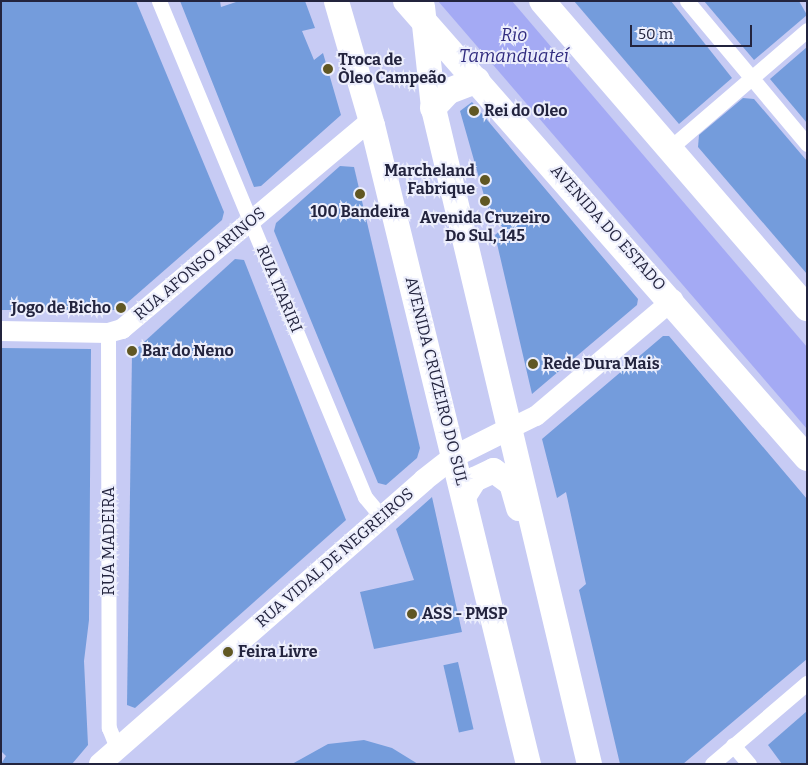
<!DOCTYPE html>
<meta charset="utf-8">
<style>
body{margin:0}
#map{position:relative;width:808px;height:765px;overflow:hidden;background:#c7cbf4;font-family:Bitter,serif}
div>[style]{position:absolute}
.water>*{inset:0;background:#a4aaf4}
.building>*{inset:0;background:#749cdc;transform-origin:0 0}
.minor>*{height:15px;margin:-7.5px;padding:0 7.5px;transform-origin:7.5px;border-radius:7.5px;background:#fff}
.tertiary>*{height:20px;margin:-10px;padding:0 10px;transform-origin:10px;border-radius:10px;background:#fff}
.secondary>*{height:22px;margin:-11px;padding:0 11px;transform-origin:11px;border-radius:11px;background:#fff}
.primary>*{height:25px;margin:-12.5px;padding:0 12.5px;transform-origin:12.5px;border-radius:12.5px;background:#fff}
.trunk>*{height:26px;margin:-13px;padding:0 13px;transform-origin:13px;border-radius:13px;background:#fff}
.dots>*{width:14px;height:14px;translate:-50% -50%;box-sizing:border-box;border:2px solid #eceefc;border-radius:50%}
span{translate:-50% -50%;white-space:nowrap;text-align:center;line-height:1.15;-webkit-text-stroke:4px #eceefc;paint-order:stroke}
.poi-label{font-size:16px;color:#23243e;font-weight:700}
.left{translate:0 -50%;text-align:left}
.right{translate:-100% -50%;text-align:right}
.street-label{font-size:16px;color:#23243e}
.water-label{font-size:18px;color:#312c7f;font-style:italic}
.frame{position:absolute;inset:0;border:2px solid #23243e;pointer-events:none}
.scale{position:absolute;left:630px;top:25px;width:122px;height:22px;box-sizing:border-box;border:2px solid #23243e;border-top:0;padding-left:6px;font-size:15px;line-height:18px;white-space:nowrap;color:#23243e;-webkit-text-stroke:4px #eceefc;paint-order:stroke}
</style>
<div id="map">
<div class="water">
<div style="clip-path:polygon(438px 1px,512px 1px,807px 347px,807px 429px)"></div>
</div>
<div class="building">
<div style="clip-path:polygon(1px 1px,136px 1px,224px 212px,222px 220px,119px 310px,1px 310px)"></div>
<div style="clip-path:polygon(180px 1px,220px 1px,221px 7px,239px 1px,305px 1px,315px 28px,302px 31px,314px 60px,323px 53px,341px 115px,261px 186px,254px 187px)"></div>
<div style="clip-path:polygon(574px 1px,671px 1px,732px 78px,679px 124px)"></div>
<div style="clip-path:polygon(704px 1px,799px 1px,807px 15px,754px 60px)"></div>
<div style="clip-path:polygon(807px 47px,807px 123px,770px 79px)"></div>
<div style="clip-path:polygon(743px 98px,754px 99px,807px 161px,807px 274px,698px 147px,699px 135px)"></div>
<div style="clip-path:polygon(472px 102px,638px 299px,637px 305px,532px 394px,495px 235px,503px 228px,487px 206px,460px 111px)"></div>
<div style="clip-path:polygon(340px 166px,354px 167px,420px 448px,417px 458px,386px 485px,378px 483px,274px 231px,276px 223px)"></div>
<div style="clip-path:polygon(235px 259px,244px 260px,346px 520px,135px 708px,127px 705px,132px 353px)"></div>
<div style="clip-path:polygon(663px 336px,669px 336px,807px 499px,807px 659px,683px 764px,620px 764px,579px 590px,586px 584px,566px 492px,557px 498px,542px 439px)"></div>
<div style="clip-path:polygon(1px 348px,91px 349px,89px 620px,84px 661px,88px 745px,72px 764px,1px 764px,6px 756px,1px 751px)"></div>
<div style="clip-path:polygon(432px 497px,462px 632px,374px 649px,360px 592px,414px 580px,396px 529px)"></div>
<div style="left:458px;top:662px;width:69px;height:15px;rotate:77deg"></div>
<div style="clip-path:polygon(807px 711px,807px 764px,782px 764px,768px 745px)"></div>
<div style="clip-path:polygon(364px 740px,392px 748px,418px 764px,292px 764px,328px 744px)"></div>
</div>
<div class="minor">
<div style="left:159px;top:1px;width:537px;rotate:67.45deg"></div>
<div style="left:365px;top:497px;width:26px;rotate:50deg"></div>
<div style="left:687px;top:1px;width:187px;rotate:50deg"></div>
<div style="left:670px;top:148px;width:181px;rotate:-40.7deg"></div>
<div style="left:108px;top:333px;width:395px;rotate:89.9deg"></div>
<div style="left:109px;top:728px;width:22px;rotate:68deg"></div>
<div style="left:733px;top:745px;width:25px;rotate:50deg"></div>
<div style="left:712px;top:764px;width:125px;rotate:-40.5deg"></div>
</div>
<div class="tertiary">
<div style="left:1px;top:331px;width:107px;rotate:1.1deg"></div>
<div style="left:108px;top:333px;width:15px;rotate:-16deg"></div>
<div style="left:122px;top:329px;width:325px;rotate:-40deg"></div>
<div style="left:513px;top:427px;width:25px;rotate:-26deg"></div>
<div style="left:536px;top:416px;width:180px;rotate:-40.3deg"></div>
</div>
<div class="secondary">
<div style="left:100px;top:764px;width:431px;rotate:-41.2deg"></div>
<div style="left:424px;top:480px;width:39px;rotate:-38deg"></div>
<div style="left:455px;top:456px;width:65px;rotate:-26.6deg"></div>
</div>
<div class="primary">
<div style="left:336px;top:1px;width:129px;rotate:73.8deg"></div>
<div style="left:372px;top:125px;width:658px;rotate:76.28deg"></div>
<div style="left:422px;top:6px;width:103px;rotate:83.8deg"></div>
<div style="left:433px;top:108px;width:674px;rotate:76.62deg"></div>
<div style="left:464px;top:495px;width:19px;rotate:-58deg"></div>
<div style="left:474px;top:479px;width:21px;rotate:-25deg"></div>
<div style="left:493px;top:470px;width:22px;rotate:36deg"></div>
<div style="left:511px;top:483px;width:26px;rotate:74deg"></div>
</div>
<div class="trunk">
<div style="left:406px;top:1px;width:608px;rotate:48.73deg"></div>
<div style="left:542px;top:1px;width:406px;rotate:49.2deg"></div>
<div style="left:433px;top:108px;width:23px;rotate:-47deg"></div>
<div style="left:449px;top:91px;width:30px;rotate:-21deg"></div>
</div>
<div class="dots">
<div style="left:328px;top:69px;background:#605723"></div>
<div style="left:474px;top:111px;background:#605723"></div>
<div style="left:485px;top:180px;background:#605723"></div>
<div style="left:360px;top:194px;background:#605723"></div>
<div style="left:485px;top:201px;background:#605723"></div>
<div style="left:121px;top:308px;background:#605723"></div>
<div style="left:132px;top:351px;background:#605723"></div>
<div style="left:533px;top:364px;background:#605723"></div>
<div style="left:412px;top:614px;background:#605723"></div>
<div style="left:228px;top:652px;background:#605723"></div>
</div>
<div class="poi-label">
<span class="left" style="left:338px;top:69px">Troca de<br>Òleo Campeão</span>
<span class="left" style="left:484px;top:111px">Rei do Oleo</span>
<span class="right" style="left:475px;top:180px">Marcheland<br>Fabrique</span>
<span style="left:360px;top:212px">100 Bandeira</span>
<span style="left:485px;top:227px">Avenida Cruzeiro<br>Do Sul, 145</span>
<span class="right" style="left:111px;top:308px">Jogo de Bicho</span>
<span class="left" style="left:142px;top:351px">Bar do Neno</span>
<span class="left" style="left:543px;top:364px">Rede Dura Mais</span>
<span class="left" style="left:422px;top:614px">ASS - PMSP</span>
<span class="left" style="left:238px;top:652px">Feira Livre</span>
</div>
<div class="street-label">
<span style="left:608px;top:228px;rotate:48deg">AVENIDA DO ESTADO</span>
<span style="left:200px;top:264px;rotate:-40deg">RUA AFONSO ARINOS</span>
<span style="left:279px;top:289px;rotate:67deg">RUA ITARIRI</span>
<span style="left:436px;top:381px;rotate:76deg">AVENIDA CRUZEIRO DO SUL</span>
<span style="left:109px;top:541px;rotate:-90deg">RUA MADEIRA</span>
<span style="left:335px;top:558px;rotate:-41deg">RUA VIDAL DE NEGREIROS</span>
</div>
<div class="water-label">
<span style="left:514px;top:46px">Rio<br>Tamanduateí</span>
</div>
<div class="frame"></div>
<div class="scale">50 m</div>
</div>
